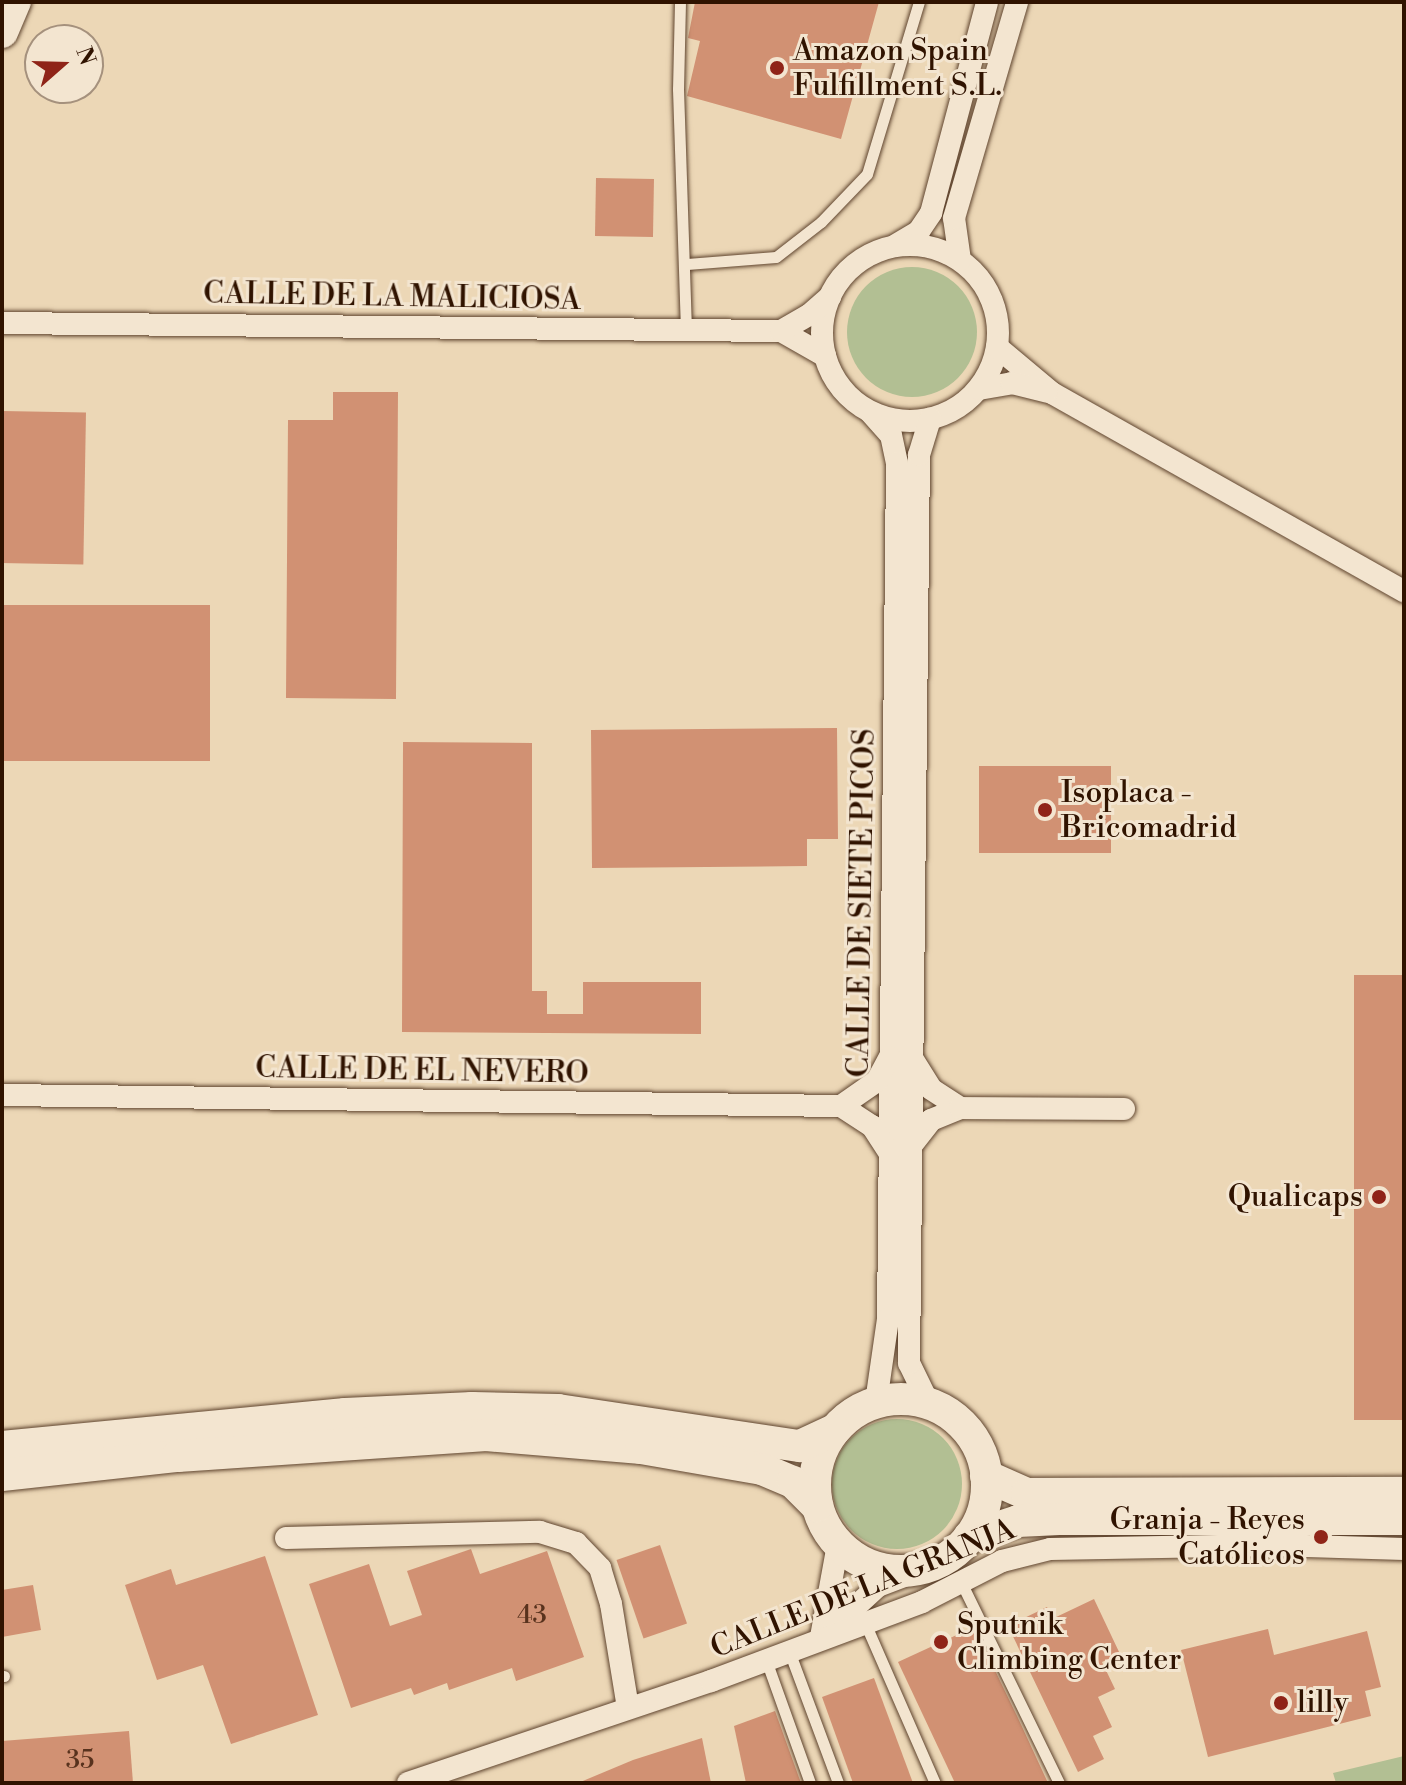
<!DOCTYPE html>
<meta charset="utf-8">
<style>
body{margin:0}
#map{position:relative;width:1406px;height:1785px;overflow:hidden;background:#ecd7b6;font-family:"Libre Bodoni",serif}
div>[style]{position:absolute}
.green>*{inset:0;background:#b2bf93}
.round{border-radius:50%}
.building>*{inset:0;background:#d19173;transform-origin:0 0}
.roads{filter:drop-shadow(0 0 2px #5f442e) drop-shadow(0 0 2px #5f442e)}
.lane>*{height:11px;margin:-5.5px;padding:0 5.5px;transform-origin:5.5px;border-radius:5.5px;background:#f3e5d0}
.street>*{height:22px;margin:-11px;padding:0 11px;transform-origin:11px;border-radius:11px;background:#f3e5d0}
.street>.ring{margin:-11px;padding:0;box-sizing:content-box;background:none;border:22px solid #f3e5d0;border-radius:50%}
.secondary>*{height:32px;margin:-16px;padding:0 16px;transform-origin:16px;border-radius:16px;background:#f3e5d0}
.secondary>.ring{margin:-16px;padding:0;box-sizing:content-box;background:none;border:32px solid #f3e5d0;border-radius:50%}
.dots>*{width:22px;height:22px;translate:-50% -50%;box-sizing:border-box;border:4px solid #f3e5d0;border-radius:50%}
span{translate:-50% -50%;white-space:nowrap;text-align:center;line-height:1.15;-webkit-text-stroke:6px #f3e5d0;paint-order:stroke}
.number-label{font-size:26px;color:#58321d}
.number-label span{-webkit-text-stroke-width:0}
.poi-label{font-size:30px;color:#301300}
.left{translate:0 -50%;text-align:left}
.right{translate:-100% -50%;text-align:right}
.street-label{font-size:30px;color:#301300}
.frame{position:absolute;inset:0;border:4px solid #301300;pointer-events:none}
.north{position:absolute;left:24px;top:24px;width:80px;height:80px;box-sizing:border-box;background:#f3e5d0;border:2px solid #a5917d;border-radius:50%;rotate:70deg;font-size:22px;font-weight:700;line-height:32px;text-align:center;color:#301300}
.north::after{content:'';display:block;margin:auto;width:28px;height:36px;background:#8f2418;clip-path:polygon(50% 0,100% 100%,50% 72%,0 100%)}
</style>
<div id="map">
<div class="green">
<div class="round" style="left:847px;top:267px;width:130px;height:130px"></div>
<div class="round" style="left:832px;top:1419px;width:130px;height:130px"></div>
<div style="clip-path:polygon(1404px 1756px,1404px 1783px,1336px 1783px,1333px 1773px)"></div>
</div>
<div class="building">
<div style="clip-path:polygon(695px 2px,879px 2px,841px 139px,687px 96px,700px 41px,688px 38px)"></div>
<div style="left:596px;top:178px;width:58px;height:58px;rotate:1deg"></div>
<div style="clip-path:polygon(333px 392px,398px 392px,396px 699px,286px 698px,288px 420px,333px 420px)"></div>
<div style="left:2px;top:411px;width:84px;height:152px;rotate:1deg"></div>
<div style="left:210px;top:605px;width:156px;height:208px;rotate:90deg"></div>
<div style="clip-path:polygon(837px 728px,838px 839px,807px 839px,807px 866px,592px 868px,591px 730px)"></div>
<div style="clip-path:polygon(403px 742px,532px 743px,532px 991px,547px 991px,547px 1014px,583px 1014px,583px 982px,701px 982px,701px 1034px,402px 1032px)"></div>
<div style="left:979px;top:766px;width:132px;height:87px"></div>
<div style="left:1354px;top:975px;width:50px;height:445px"></div>
<div style="left:660px;top:1545px;width:83px;height:46px;rotate:71deg"></div>
<div style="clip-path:polygon(471px 1549px,480px 1574px,547px 1551px,584px 1657px,516px 1681px,512px 1668px,449px 1690px,447px 1683px,414px 1695px,411px 1688px,351px 1708px,309px 1584px,369px 1564px,390px 1626px,422px 1615px,407px 1571px)"></div>
<div style="clip-path:polygon(265px 1556px,318px 1715px,231px 1744px,203px 1665px,157px 1680px,125px 1585px,171px 1569px,176px 1585px)"></div>
<div style="clip-path:polygon(33px 1585px,41px 1630px,2px 1637px,2px 1590px)"></div>
<div style="clip-path:polygon(1094px 1599px,1120px 1654px,1102px 1662px,1115px 1689px,1098px 1697px,1112px 1727px,1093px 1736px,1104px 1759px,1078px 1772px,1008px 1626px,1047px 1607px,1052px 1619px)"></div>
<div style="clip-path:polygon(974px 1627px,1018px 1718px,1048px 1783px,955px 1783px,898px 1662px)"></div>
<div style="clip-path:polygon(1268px 1629px,1274px 1655px,1367px 1631px,1381px 1687px,1365px 1691px,1371px 1716px,1208px 1757px,1181px 1650px)"></div>
<div style="clip-path:polygon(874px 1678px,913px 1783px,853px 1783px,822px 1697px)"></div>
<div style="clip-path:polygon(775px 1711px,801px 1783px,746px 1783px,734px 1726px)"></div>
<div style="clip-path:polygon(129px 1731px,133px 1783px,2px 1783px,2px 1741px)"></div>
<div style="clip-path:polygon(702px 1738px,711px 1783px,578px 1783px,633px 1760px)"></div>
</div>
<div class="roads">
<div class="lane">
<div style="left:680px;top:2px;width:87px;rotate:91.3deg"></div>
<div style="left:678px;top:89px;width:241px;rotate:88.1deg"></div>
<div style="left:687px;top:264px;width:89px;rotate:-4.5deg"></div>
<div style="left:776px;top:257px;width:57px;rotate:-37.9deg"></div>
<div style="left:821px;top:222px;width:66px;rotate:-46.2deg"></div>
<div style="left:867px;top:174px;width:180px;rotate:-73.2deg"></div>
<div style="left:961px;top:1582px;width:224px;rotate:64deg"></div>
<div style="left:865px;top:1623px;width:175px;rotate:66.4deg"></div>
<div style="left:789px;top:1651px;width:141px;rotate:69.6deg"></div>
<div style="left:766px;top:1660px;width:131px;rotate:70.3deg"></div>
<div style="left:2px;top:1676px;width:2px"></div>
</div>
<div class="street">
<div style="left:896px;top:245px;width:27px;rotate:-31deg"></div>
<div style="left:919px;top:231px;width:22px;rotate:-56deg"></div>
<div style="left:931px;top:213px;width:218px;rotate:-75.1deg"></div>
<div class="ring" style="left:822px;top:245px;width:154px;height:154px"></div>
<div style="left:960px;top:260px;width:42px;rotate:-98.1deg"></div>
<div style="left:954px;top:218px;width:225px;rotate:-73.7deg"></div>
<div style="left:2px;top:323px;width:779px;rotate:0.59deg"></div>
<div style="left:781px;top:331px;width:51px;rotate:29.6deg"></div>
<div style="left:781px;top:331px;width:32px;rotate:-30deg"></div>
<div style="left:809px;top:315px;width:28px;rotate:-41deg"></div>
<div style="left:997px;top:347px;width:72px;rotate:39.9deg"></div>
<div style="left:1052px;top:393px;width:404px;rotate:29.4deg"></div>
<div style="left:979px;top:389px;width:34px;rotate:-10deg"></div>
<div style="left:1012px;top:383px;width:36px;rotate:14deg"></div>
<div style="left:870px;top:412px;width:31px;rotate:48deg"></div>
<div style="left:891px;top:435px;width:29px;rotate:78deg"></div>
<div style="left:897px;top:463px;width:856px;rotate:90.6deg"></div>
<div style="left:888px;top:1319px;width:84px;rotate:98.2deg"></div>
<div style="left:912px;top:1058px;width:36px;rotate:58deg"></div>
<div style="left:931px;top:1089px;width:35px;rotate:33deg"></div>
<div style="left:2px;top:1095px;width:839px;rotate:0.75deg"></div>
<div style="left:841px;top:1106px;width:37px;rotate:33deg"></div>
<div style="left:872px;top:1126px;width:31px;rotate:57deg"></div>
<div style="left:841px;top:1106px;width:44px;rotate:-34.8deg"></div>
<div style="left:877px;top:1081px;width:27px;rotate:-62deg"></div>
<div style="left:911px;top:1146px;width:33px;rotate:-52deg"></div>
<div style="left:931px;top:1120px;width:31px;rotate:-22deg"></div>
<div style="left:960px;top:1108px;width:164px;rotate:0.3deg"></div>
<div style="left:929px;top:1404px;width:46px;rotate:-116deg"></div>
<div style="left:909px;top:1363px;width:908px;rotate:-89.37deg"></div>
<div style="left:919px;top:455px;width:38px;rotate:-73deg"></div>
<div style="left:286px;top:1538px;width:254px;rotate:-1.4deg"></div>
<div style="left:540px;top:1532px;width:38px;rotate:17deg"></div>
<div style="left:576px;top:1543px;width:35px;rotate:46deg"></div>
<div style="left:600px;top:1568px;width:38px;rotate:73deg"></div>
<div style="left:611px;top:1604px;width:105px;rotate:80.7deg"></div>
<div style="left:828px;top:1632px;width:68px;rotate:-42.6deg"></div>
<div style="left:878px;top:1586px;width:45px;rotate:-20.9deg"></div>
<div style="left:821px;top:1637px;width:95px;rotate:-79.6deg"></div>
<div style="left:408px;top:1783px;width:320px;rotate:-18.6deg"></div>
<div style="left:711px;top:1681px;width:225px;rotate:-20.5deg"></div>
<div style="left:922px;top:1602px;width:90px;rotate:-27.1deg"></div>
<div style="left:1002px;top:1561px;width:49px;rotate:-14deg"></div>
<div style="left:1050px;top:1549px;width:224px;rotate:-1deg"></div>
<div style="left:1274px;top:1545px;width:130px;rotate:1.8deg"></div>
</div>
<div class="secondary">
<div style="left:2px;top:32px;width:33px;rotate:-67deg"></div>
<div class="ring" style="left:815px;top:1399px;width:140px;height:140px"></div>
<div style="left:2px;top:1447px;width:345px;rotate:-5.5deg"></div>
<div style="left:345px;top:1414px;width:127px;rotate:-2.7deg"></div>
<div style="left:472px;top:1408px;width:86px;rotate:1.3deg"></div>
<div style="left:558px;top:1410px;width:245px;rotate:8.5deg"></div>
<div style="left:800px;top:1446px;width:38px;rotate:-25deg"></div>
<div style="left:2px;top:1475px;width:177px;rotate:-6.2deg"></div>
<div style="left:178px;top:1456px;width:309px;rotate:-3.9deg"></div>
<div style="left:486px;top:1435px;width:156px;rotate:4.8deg"></div>
<div style="left:641px;top:1448px;width:123px;rotate:9.8deg"></div>
<div style="left:762px;top:1469px;width:34px;rotate:23deg"></div>
<div style="left:793px;top:1482px;width:34px;rotate:45deg"></div>
<div style="left:986px;top:1476px;width:45px;rotate:23.7deg"></div>
<div style="left:1027px;top:1494px;width:377px;rotate:-0.2deg"></div>
<div style="left:969px;top:1537px;width:52px;rotate:-18.1deg"></div>
<div style="left:1018px;top:1521px;width:41px;rotate:-2.8deg"></div>
<div style="left:1059px;top:1519px;width:345px"></div>
</div>
</div>
<div class="dots">
<div style="left:777px;top:68px;background:#8f2418"></div>
<div style="left:1045px;top:810px;background:#8f2418"></div>
<div style="left:1379px;top:1197px;background:#8f2418"></div>
<div style="left:1321px;top:1537px;background:#8f2418"></div>
<div style="left:941px;top:1642px;background:#8f2418"></div>
<div style="left:1281px;top:1703px;background:#8f2418"></div>
</div>
<div class="number-label">
<span style="left:532px;top:1616px">43</span>
<span style="left:80px;top:1761px">35</span>
</div>
<div class="poi-label">
<span class="left" style="left:793px;top:68px">Amazon Spain<br>Fulfillment S.L.</span>
<span class="left" style="left:1061px;top:810px">Isoplaca -<br>Bricomadrid</span>
<span class="right" style="left:1363px;top:1197px">Qualicaps</span>
<span class="right" style="left:1305px;top:1537px">Granja - Reyes<br>Católicos</span>
<span class="left" style="left:957px;top:1642px">Sputnik<br>Climbing Center</span>
<span class="left" style="left:1297px;top:1703px">lilly</span>
</div>
<div class="street-label">
<span style="left:392px;top:297px;rotate:1deg">CALLE DE LA MALICIOSA</span>
<span style="left:862px;top:903px;rotate:-89deg">CALLE DE SIETE PICOS</span>
<span style="left:422px;top:1071px;rotate:1deg">CALLE DE EL NEVERO</span>
<span style="left:863px;top:1589px;rotate:-22deg">CALLE DE LA GRANJA</span>
</div>
<div class="frame"></div>
<div class="north">N</div>
</div>
